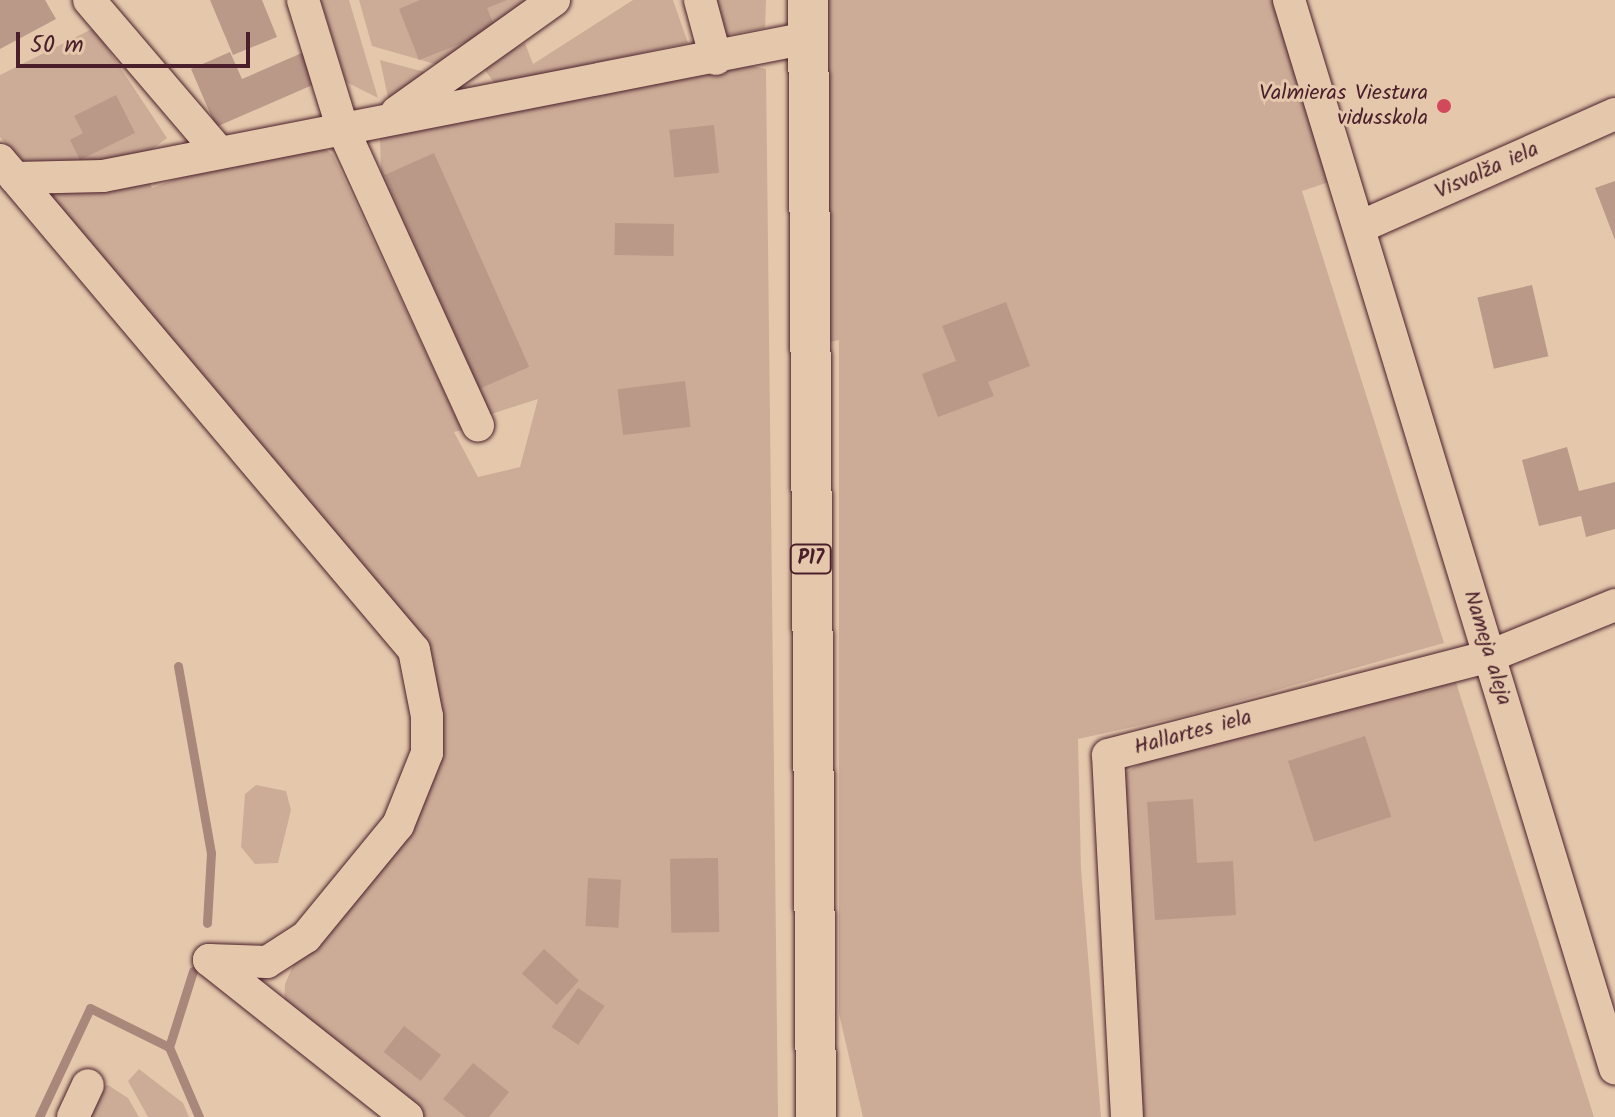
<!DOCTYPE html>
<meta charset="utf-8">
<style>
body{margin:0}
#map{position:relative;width:1615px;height:1117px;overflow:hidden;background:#e5c8ac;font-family:Kalam,sans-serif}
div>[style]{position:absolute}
.green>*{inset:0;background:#ccac97}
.stream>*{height:9px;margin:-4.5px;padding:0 4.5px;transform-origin:4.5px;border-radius:4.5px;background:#aa877b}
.building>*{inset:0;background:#ba9988;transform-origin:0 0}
.roads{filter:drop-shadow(0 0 2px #4a1f2b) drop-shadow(0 0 2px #4a1f2b)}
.minor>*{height:32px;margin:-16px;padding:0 16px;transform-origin:16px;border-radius:16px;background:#e5c8ac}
.major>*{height:40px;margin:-20px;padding:0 20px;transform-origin:20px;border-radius:20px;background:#e5c8ac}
.dots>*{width:22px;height:22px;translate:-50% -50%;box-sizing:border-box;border:4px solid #e5c8ac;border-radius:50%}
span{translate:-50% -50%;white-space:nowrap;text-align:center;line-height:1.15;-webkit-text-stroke:6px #e5c8ac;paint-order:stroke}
.shield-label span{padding:2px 6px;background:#e5c8ac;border:2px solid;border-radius:6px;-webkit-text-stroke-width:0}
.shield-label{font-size:20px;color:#4a1f2b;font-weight:700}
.poi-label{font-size:22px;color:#4a1f2b}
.right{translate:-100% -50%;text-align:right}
.street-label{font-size:22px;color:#4a1f2b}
.scale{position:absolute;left:16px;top:32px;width:234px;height:36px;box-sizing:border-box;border:4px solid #4a1f2b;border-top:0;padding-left:10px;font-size:24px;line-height:28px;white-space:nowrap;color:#4a1f2b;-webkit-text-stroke:6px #e5c8ac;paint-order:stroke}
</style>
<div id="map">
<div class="green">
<div style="clip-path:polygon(321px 0,349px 0,378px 98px,346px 82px)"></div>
<div style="clip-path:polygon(359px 0,539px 0,442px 66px,372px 46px)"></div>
<div style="clip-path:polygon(633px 0,673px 0,688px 43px,495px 84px,482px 66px,525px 43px,533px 64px)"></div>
<div style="clip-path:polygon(718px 0,766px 0,765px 28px,715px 37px,706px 4px)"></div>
<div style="clip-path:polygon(808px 0,1287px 0,1344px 177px,1302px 191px,1444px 643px,1188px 715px,1078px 739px,1081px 869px,1101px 1117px,863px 1117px,839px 1014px,839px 340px,812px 346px)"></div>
<div style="clip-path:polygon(94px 28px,167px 138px,139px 159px,152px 188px,203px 169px,318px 144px,333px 155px,462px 430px,454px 432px,478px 477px,520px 467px,538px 399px,485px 416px,381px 185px,380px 133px,747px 65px,766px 69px,778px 1117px,423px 1117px,284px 1006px,285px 984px,301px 948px,427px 791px,443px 715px,418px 640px,0 137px,0 75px)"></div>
<div style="clip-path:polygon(380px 60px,425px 72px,389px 102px)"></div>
<div style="clip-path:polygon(1453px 673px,1594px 1117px,1136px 1117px,1121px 830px,1125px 773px,1153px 756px)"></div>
<div style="clip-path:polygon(256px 785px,286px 791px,291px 810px,278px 863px,255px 864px,241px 847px,245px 794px)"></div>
<div style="clip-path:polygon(139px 1069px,183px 1103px,189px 1117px,148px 1117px,128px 1081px)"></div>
<div style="clip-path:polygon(108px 1085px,128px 1098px,139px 1117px,81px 1117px,97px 1088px)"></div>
</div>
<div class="stream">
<div style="left:178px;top:666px;width:190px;rotate:80deg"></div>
<div style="left:211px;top:853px;width:70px;rotate:93.3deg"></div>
<div style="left:193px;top:971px;width:80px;rotate:107.5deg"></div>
<div style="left:169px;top:1047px;width:76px;rotate:66.8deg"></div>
<div style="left:39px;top:1117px;width:120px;rotate:-64.9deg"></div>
<div style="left:90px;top:1008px;width:88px;rotate:26.3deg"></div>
</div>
<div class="building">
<div style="clip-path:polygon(0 0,45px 0,56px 19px,0 49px)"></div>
<div style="clip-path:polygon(210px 0,262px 0,277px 37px,233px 55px)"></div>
<div style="clip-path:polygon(420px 0,507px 0,487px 8px,496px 30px,419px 60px,399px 9px)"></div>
<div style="clip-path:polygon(311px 49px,324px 80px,216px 127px,191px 69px,230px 52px,242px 79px)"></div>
<div style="clip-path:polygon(116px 95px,135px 133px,80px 160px,70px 140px,83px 133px,74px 116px)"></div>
<div style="left:714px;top:125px;width:48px;height:45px;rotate:84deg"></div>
<div style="left:434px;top:153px;width:234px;height:54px;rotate:66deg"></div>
<div style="clip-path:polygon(1615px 181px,1615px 240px,1595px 188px)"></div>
<div style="left:615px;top:223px;width:59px;height:32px;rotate:1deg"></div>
<div style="left:1532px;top:285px;width:73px;height:56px;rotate:77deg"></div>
<div style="clip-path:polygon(1006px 302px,1030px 366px,988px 382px,994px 396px,938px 417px,922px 374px,956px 361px,942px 326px)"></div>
<div style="left:685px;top:381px;width:46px;height:68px;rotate:83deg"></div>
<div style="clip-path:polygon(1567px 447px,1579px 491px,1615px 482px,1615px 529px,1586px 537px,1581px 516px,1539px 526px,1522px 460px)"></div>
<div style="left:1365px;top:736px;width:85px;height:81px;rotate:72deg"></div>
<div style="clip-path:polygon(1193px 799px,1197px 863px,1233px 861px,1236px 915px,1155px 920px,1147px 802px)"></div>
<div style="left:718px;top:858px;width:74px;height:48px;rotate:89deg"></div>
<div style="left:588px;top:878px;width:33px;height:48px;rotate:3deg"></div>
<div style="left:544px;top:949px;width:47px;height:33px;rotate:42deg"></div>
<div style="left:578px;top:988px;width:32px;height:47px;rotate:34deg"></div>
<div style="left:404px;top:1026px;width:47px;height:33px;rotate:38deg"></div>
<div style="clip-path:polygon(473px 1063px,509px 1092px,489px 1117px,466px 1117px,443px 1099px)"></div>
</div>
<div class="roads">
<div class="minor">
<div style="left:89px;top:0;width:200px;rotate:49.5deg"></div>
<div style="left:303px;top:0;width:133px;rotate:72.9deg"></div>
<div style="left:342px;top:127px;width:328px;rotate:65.5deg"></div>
<div style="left:700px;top:0;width:61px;rotate:74.8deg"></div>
<div style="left:1289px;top:0;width:1117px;rotate:73.03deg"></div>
<div style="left:397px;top:112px;width:193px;rotate:-35.5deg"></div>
<div style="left:0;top:160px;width:641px;rotate:49.81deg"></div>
<div style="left:414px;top:650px;width:67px;rotate:78.9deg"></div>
<div style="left:427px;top:716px;width:37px;rotate:90deg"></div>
<div style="left:427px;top:753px;width:78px;rotate:111.9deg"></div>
<div style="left:398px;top:825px;width:145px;rotate:129.4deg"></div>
<div style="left:306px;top:937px;width:46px;rotate:147.3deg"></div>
<div style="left:267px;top:962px;width:58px;rotate:-178deg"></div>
<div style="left:15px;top:178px;width:88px;rotate:-1.3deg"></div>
<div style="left:103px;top:176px;width:718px;rotate:-11.08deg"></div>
<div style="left:1360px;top:227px;width:279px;rotate:-23.9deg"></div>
<div style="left:209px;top:960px;width:253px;rotate:38.4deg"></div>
<div style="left:73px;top:1117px;width:35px;rotate:-65deg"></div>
<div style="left:1127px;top:1117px;width:362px;rotate:-93deg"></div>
<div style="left:1108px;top:755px;width:395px;rotate:-14.5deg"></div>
<div style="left:1490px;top:656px;width:135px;rotate:-22.2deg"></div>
</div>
<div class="major">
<div style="left:808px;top:0;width:1117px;rotate:89.59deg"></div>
</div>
</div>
<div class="dots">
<div style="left:1444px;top:106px;background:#d1495b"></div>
</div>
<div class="shield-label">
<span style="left:811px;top:559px">P17</span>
</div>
<div class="poi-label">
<span class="right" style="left:1428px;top:106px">Valmieras Viestura<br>vidusskola</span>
</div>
<div class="street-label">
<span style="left:1487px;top:171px;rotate:-24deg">Visvalža iela</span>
<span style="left:1487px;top:648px;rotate:73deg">Nameja aleja</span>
<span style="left:1193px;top:733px;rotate:-15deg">Hallartes iela</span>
</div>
<div class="scale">50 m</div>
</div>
